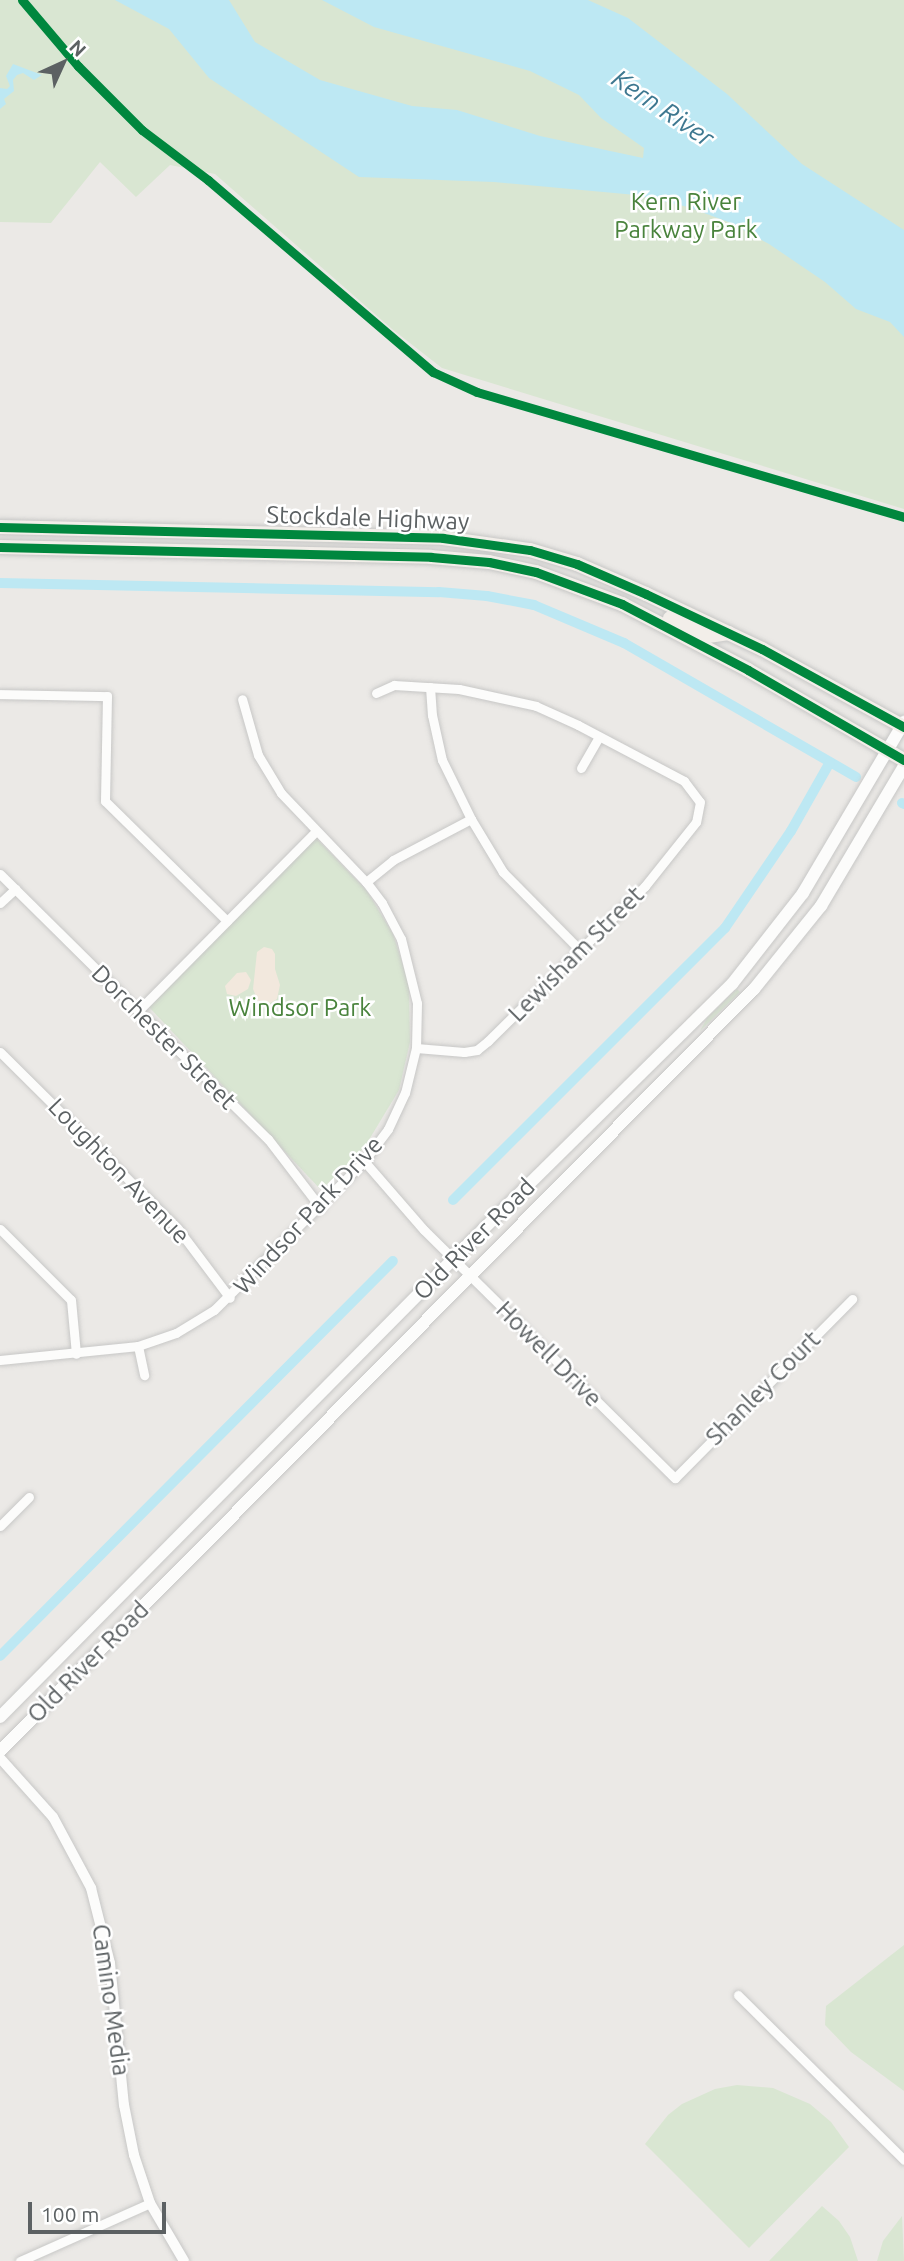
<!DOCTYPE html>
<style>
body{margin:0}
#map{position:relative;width:904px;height:2261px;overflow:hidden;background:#ebe9e6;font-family:Ubuntu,sans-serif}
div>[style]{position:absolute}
.green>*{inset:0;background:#d9e6d2}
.sand>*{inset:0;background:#f2e8dd}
.water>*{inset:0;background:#bde8f3}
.canal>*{height:10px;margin:-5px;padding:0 5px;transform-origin:5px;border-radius:5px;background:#bde8f3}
.roads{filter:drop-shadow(0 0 2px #c7c7c6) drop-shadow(0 0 2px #c7c7c6)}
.minor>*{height:9px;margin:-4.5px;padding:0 4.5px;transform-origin:4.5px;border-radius:4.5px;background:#fcfcfb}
.tertiary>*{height:10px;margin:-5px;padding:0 5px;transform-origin:5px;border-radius:5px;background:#fcfcfb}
.secondary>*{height:12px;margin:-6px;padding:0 6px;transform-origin:6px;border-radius:6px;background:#fcfcfb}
.primary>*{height:14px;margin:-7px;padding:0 7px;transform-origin:7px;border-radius:7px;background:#f2eee9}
.cycleway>*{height:9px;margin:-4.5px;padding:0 4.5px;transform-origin:4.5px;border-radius:4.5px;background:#00873e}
span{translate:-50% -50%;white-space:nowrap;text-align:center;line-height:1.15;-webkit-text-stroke:5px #fff;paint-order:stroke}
.park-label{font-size:24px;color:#49833c}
.street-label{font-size:24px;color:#5c6163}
.water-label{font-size:26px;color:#3e7890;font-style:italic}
.north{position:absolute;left:28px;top:28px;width:70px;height:70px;-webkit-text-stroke:5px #fff;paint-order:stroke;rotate:45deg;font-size:19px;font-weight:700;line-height:28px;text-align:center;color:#5c6163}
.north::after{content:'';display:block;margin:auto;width:24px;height:32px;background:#5c6163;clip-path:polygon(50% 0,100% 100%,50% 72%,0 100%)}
.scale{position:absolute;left:28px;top:2202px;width:138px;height:32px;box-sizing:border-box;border:4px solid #5c6163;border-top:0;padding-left:9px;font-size:21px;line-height:24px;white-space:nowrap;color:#5c6163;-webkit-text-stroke:5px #fff;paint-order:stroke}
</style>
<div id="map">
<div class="green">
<div style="clip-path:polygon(0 0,904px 0,904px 509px,442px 368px,392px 329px,215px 174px,170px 165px,136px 197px,100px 162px,51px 223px,0 222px)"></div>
<div style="clip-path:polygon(316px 838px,367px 891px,393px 934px,409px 984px,410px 1042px,399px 1090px,364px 1148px,321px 1190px,148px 1006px)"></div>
<div style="clip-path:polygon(737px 989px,740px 992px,700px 1031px,707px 1018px)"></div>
<div style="clip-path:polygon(904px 1945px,904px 2091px,851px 2052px,825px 2025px,826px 2006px)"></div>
<div style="clip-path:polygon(737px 2085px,773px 2088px,810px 2104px,831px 2122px,849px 2147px,749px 2248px,645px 2144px,668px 2115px,682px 2104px,715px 2089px)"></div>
<div style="clip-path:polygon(822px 2206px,839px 2221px,850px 2237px,858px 2261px,769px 2261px)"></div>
<div style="clip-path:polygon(902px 2216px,904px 2261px,877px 2261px,883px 2241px)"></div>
</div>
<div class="sand">
<div style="clip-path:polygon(264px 947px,272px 949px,275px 954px,275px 969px,280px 985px,277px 999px,267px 1005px,258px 1001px,253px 989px,257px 952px)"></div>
<div style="clip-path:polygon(246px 972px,251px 980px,248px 989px,236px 996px,227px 994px,225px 986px,237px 973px)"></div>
</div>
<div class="water">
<div style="clip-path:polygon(115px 0,229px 0,255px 42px,320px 80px,412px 106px,457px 110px,540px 136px,643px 158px,644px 148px,601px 118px,579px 95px,530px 71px,374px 27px,322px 0,588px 0,628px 18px,727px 94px,802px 164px,904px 230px,904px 337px,890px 322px,856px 309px,825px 282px,769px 244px,731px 223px,688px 207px,636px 195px,494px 182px,359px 177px,209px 78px,169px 29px)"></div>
<div style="clip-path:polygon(13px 64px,42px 75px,34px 80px,23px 73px,17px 75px,13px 80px,14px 91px,4px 99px,6px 104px,0 109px,0 88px,7px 89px,10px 86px,6px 76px)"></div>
</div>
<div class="canal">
<div style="left:0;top:583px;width:439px;rotate:1.2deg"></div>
<div style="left:439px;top:592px;width:48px;rotate:4.8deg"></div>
<div style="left:487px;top:596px;width:48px;rotate:10.8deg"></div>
<div style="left:534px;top:605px;width:98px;rotate:22.9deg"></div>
<div style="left:624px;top:643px;width:268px;rotate:30deg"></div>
<div style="left:902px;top:803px;width:2px;rotate:27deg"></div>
<div style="left:453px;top:1200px;width:385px;rotate:-45deg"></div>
<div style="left:725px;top:928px;width:117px;rotate:-55.8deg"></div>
<div style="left:791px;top:831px;width:79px;rotate:-60.5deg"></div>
<div style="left:0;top:1656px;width:557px;rotate:-45.15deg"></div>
</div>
<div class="roads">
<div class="minor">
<div style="left:430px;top:687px;width:28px;rotate:86deg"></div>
<div style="left:432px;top:715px;width:46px;rotate:77.5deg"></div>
<div style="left:442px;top:760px;width:66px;rotate:63.8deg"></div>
<div style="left:471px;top:819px;width:62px;rotate:58.9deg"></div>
<div style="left:503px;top:872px;width:108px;rotate:45.4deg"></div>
<div style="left:376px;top:693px;width:20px;rotate:-24deg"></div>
<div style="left:394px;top:685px;width:65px;rotate:3.5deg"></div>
<div style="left:459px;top:689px;width:79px;rotate:12.4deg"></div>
<div style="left:536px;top:706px;width:46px;rotate:24.3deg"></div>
<div style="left:578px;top:725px;width:120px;rotate:27.8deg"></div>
<div style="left:684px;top:781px;width:26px;rotate:53deg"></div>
<div style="left:700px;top:802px;width:20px;rotate:101deg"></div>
<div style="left:696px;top:822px;width:82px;rotate:128.6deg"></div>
<div style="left:645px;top:886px;width:221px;rotate:135.4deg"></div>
<div style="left:488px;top:1041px;width:14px;rotate:141deg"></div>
<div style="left:477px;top:1050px;width:13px;rotate:171deg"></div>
<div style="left:464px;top:1052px;width:48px;rotate:-175.2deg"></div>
<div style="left:0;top:694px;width:107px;rotate:1.1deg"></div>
<div style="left:107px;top:696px;width:105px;rotate:91.1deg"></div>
<div style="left:105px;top:801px;width:171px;rotate:44.5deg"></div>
<div style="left:581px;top:768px;width:36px;rotate:-60deg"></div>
<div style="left:0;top:874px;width:377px;rotate:44.7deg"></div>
<div style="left:268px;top:1139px;width:86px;rotate:52.6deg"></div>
<div style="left:366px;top:882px;width:35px;rotate:-39deg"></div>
<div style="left:393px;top:860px;width:88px;rotate:-27.7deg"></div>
<div style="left:0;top:903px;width:21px;rotate:-43deg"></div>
<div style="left:138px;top:1011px;width:253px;rotate:-45.3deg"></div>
<div style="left:0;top:1052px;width:251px;rotate:44.8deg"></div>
<div style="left:178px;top:1229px;width:86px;rotate:53deg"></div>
<div style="left:364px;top:1161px;width:91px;rotate:49deg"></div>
<div style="left:424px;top:1230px;width:353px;rotate:44.7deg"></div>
<div style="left:675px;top:1478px;width:252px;rotate:-45.3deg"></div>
<div style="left:0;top:1229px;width:100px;rotate:45deg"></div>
<div style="left:71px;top:1300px;width:54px;rotate:84.7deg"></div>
<div style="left:138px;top:1346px;width:30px;rotate:78deg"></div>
<div style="left:0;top:1360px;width:139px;rotate:-5.8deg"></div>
<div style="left:138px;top:1346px;width:40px;rotate:-18.9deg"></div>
<div style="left:176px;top:1333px;width:44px;rotate:-31.2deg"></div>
<div style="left:214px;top:1310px;width:211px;rotate:-44.8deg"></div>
<div style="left:364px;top:1161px;width:40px;rotate:-53deg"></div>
<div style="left:388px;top:1129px;width:40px;rotate:-65deg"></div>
<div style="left:405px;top:1093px;width:46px;rotate:-76.3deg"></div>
<div style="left:416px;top:1048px;width:45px;rotate:-88.7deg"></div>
<div style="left:417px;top:1003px;width:66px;rotate:-104deg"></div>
<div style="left:401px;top:939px;width:41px;rotate:-117.8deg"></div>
<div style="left:382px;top:903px;width:26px;rotate:-127deg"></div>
<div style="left:366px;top:882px;width:123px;rotate:-133.7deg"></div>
<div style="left:281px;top:793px;width:44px;rotate:-121.2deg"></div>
<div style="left:258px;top:755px;width:58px;rotate:-105.9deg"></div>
<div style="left:0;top:1526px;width:41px;rotate:-45deg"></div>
<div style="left:738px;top:1995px;width:234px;rotate:44.8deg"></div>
<div style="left:20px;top:2261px;width:142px;rotate:-24deg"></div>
</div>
<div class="tertiary">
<div style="left:0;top:1758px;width:79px;rotate:48.1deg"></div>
<div style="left:53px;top:1817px;width:81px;rotate:61.8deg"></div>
<div style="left:91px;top:1888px;width:77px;rotate:75.8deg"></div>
<div style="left:110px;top:1963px;width:143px;rotate:84.4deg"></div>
<div style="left:124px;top:2105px;width:51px;rotate:78.7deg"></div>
<div style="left:134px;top:2155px;width:51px;rotate:71.6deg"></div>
<div style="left:150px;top:2203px;width:67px;rotate:59.6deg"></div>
</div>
<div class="secondary">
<div style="left:0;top:1717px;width:644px;rotate:-45.31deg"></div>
<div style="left:453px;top:1259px;width:392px;rotate:-44.6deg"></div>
<div style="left:732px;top:984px;width:115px;rotate:-52deg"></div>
<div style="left:803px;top:893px;width:199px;rotate:-59.4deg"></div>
<div style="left:0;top:1751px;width:1072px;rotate:-45.3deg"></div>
<div style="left:754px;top:989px;width:107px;rotate:-51.1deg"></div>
<div style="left:821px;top:906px;width:163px;rotate:-59.3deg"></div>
</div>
<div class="primary">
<div style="left:0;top:527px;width:443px;rotate:1.4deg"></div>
<div style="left:443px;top:538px;width:88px;rotate:7.9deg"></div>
<div style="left:530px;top:550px;width:49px;rotate:16.6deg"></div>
<div style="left:577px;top:564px;width:75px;rotate:23.5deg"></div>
<div style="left:646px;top:594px;width:128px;rotate:25.4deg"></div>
<div style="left:762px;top:649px;width:162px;rotate:28.8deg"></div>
<div style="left:0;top:547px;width:431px;rotate:1.3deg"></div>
<div style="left:431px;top:557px;width:58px;rotate:4.9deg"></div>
<div style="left:489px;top:562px;width:48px;rotate:12deg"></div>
<div style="left:536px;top:572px;width:92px;rotate:20.4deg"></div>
<div style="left:622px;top:604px;width:142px;rotate:27.6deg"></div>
<div style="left:748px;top:670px;width:180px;rotate:30deg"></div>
<div style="left:670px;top:618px;width:42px;rotate:25.3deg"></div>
<div style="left:708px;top:636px;width:21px;rotate:-8deg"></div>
</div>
</div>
<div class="cycleway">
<div style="left:22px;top:0;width:87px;rotate:49.7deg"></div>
<div style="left:78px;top:66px;width:91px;rotate:45deg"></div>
<div style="left:142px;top:130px;width:83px;rotate:37.1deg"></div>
<div style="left:208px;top:180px;width:296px;rotate:40.5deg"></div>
<div style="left:433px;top:372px;width:48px;rotate:24.4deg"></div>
<div style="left:477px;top:392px;width:445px;rotate:16.3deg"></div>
<div style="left:0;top:527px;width:443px;rotate:1.4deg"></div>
<div style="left:443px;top:538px;width:88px;rotate:7.9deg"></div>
<div style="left:530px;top:550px;width:49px;rotate:16.6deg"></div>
<div style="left:577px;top:564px;width:75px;rotate:23.5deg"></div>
<div style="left:646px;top:594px;width:128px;rotate:25.4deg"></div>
<div style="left:762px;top:649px;width:162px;rotate:28.8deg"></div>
<div style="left:0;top:547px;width:431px;rotate:1.3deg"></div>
<div style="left:431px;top:557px;width:58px;rotate:4.9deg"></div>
<div style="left:489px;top:562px;width:48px;rotate:12deg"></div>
<div style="left:536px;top:572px;width:92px;rotate:20.4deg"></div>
<div style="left:622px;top:604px;width:142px;rotate:27.6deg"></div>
<div style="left:748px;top:670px;width:180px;rotate:30deg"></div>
</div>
<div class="park-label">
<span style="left:686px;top:216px">Kern River<br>Parkway Park</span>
<span style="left:300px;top:1008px">Windsor Park</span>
</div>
<div class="street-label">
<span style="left:368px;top:518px;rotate:2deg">Stockdale Highway</span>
<span style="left:576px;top:954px;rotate:-45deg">Lewisham Street</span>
<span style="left:164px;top:1037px;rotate:45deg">Dorchester Street</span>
<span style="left:119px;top:1171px;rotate:46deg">Loughton Avenue</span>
<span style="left:308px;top:1215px;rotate:-47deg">Windsor Park Drive</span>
<span style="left:474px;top:1239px;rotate:-45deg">Old River Road</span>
<span style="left:549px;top:1354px;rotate:45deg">Howell Drive</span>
<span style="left:763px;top:1388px;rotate:-45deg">Shanley Court</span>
<span style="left:88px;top:1662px;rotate:-45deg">Old River Road</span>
<span style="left:111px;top:2000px;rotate:82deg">Camino Media</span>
</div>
<div class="water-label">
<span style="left:663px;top:108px;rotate:34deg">Kern River</span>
</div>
<div class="north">N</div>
<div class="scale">100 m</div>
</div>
